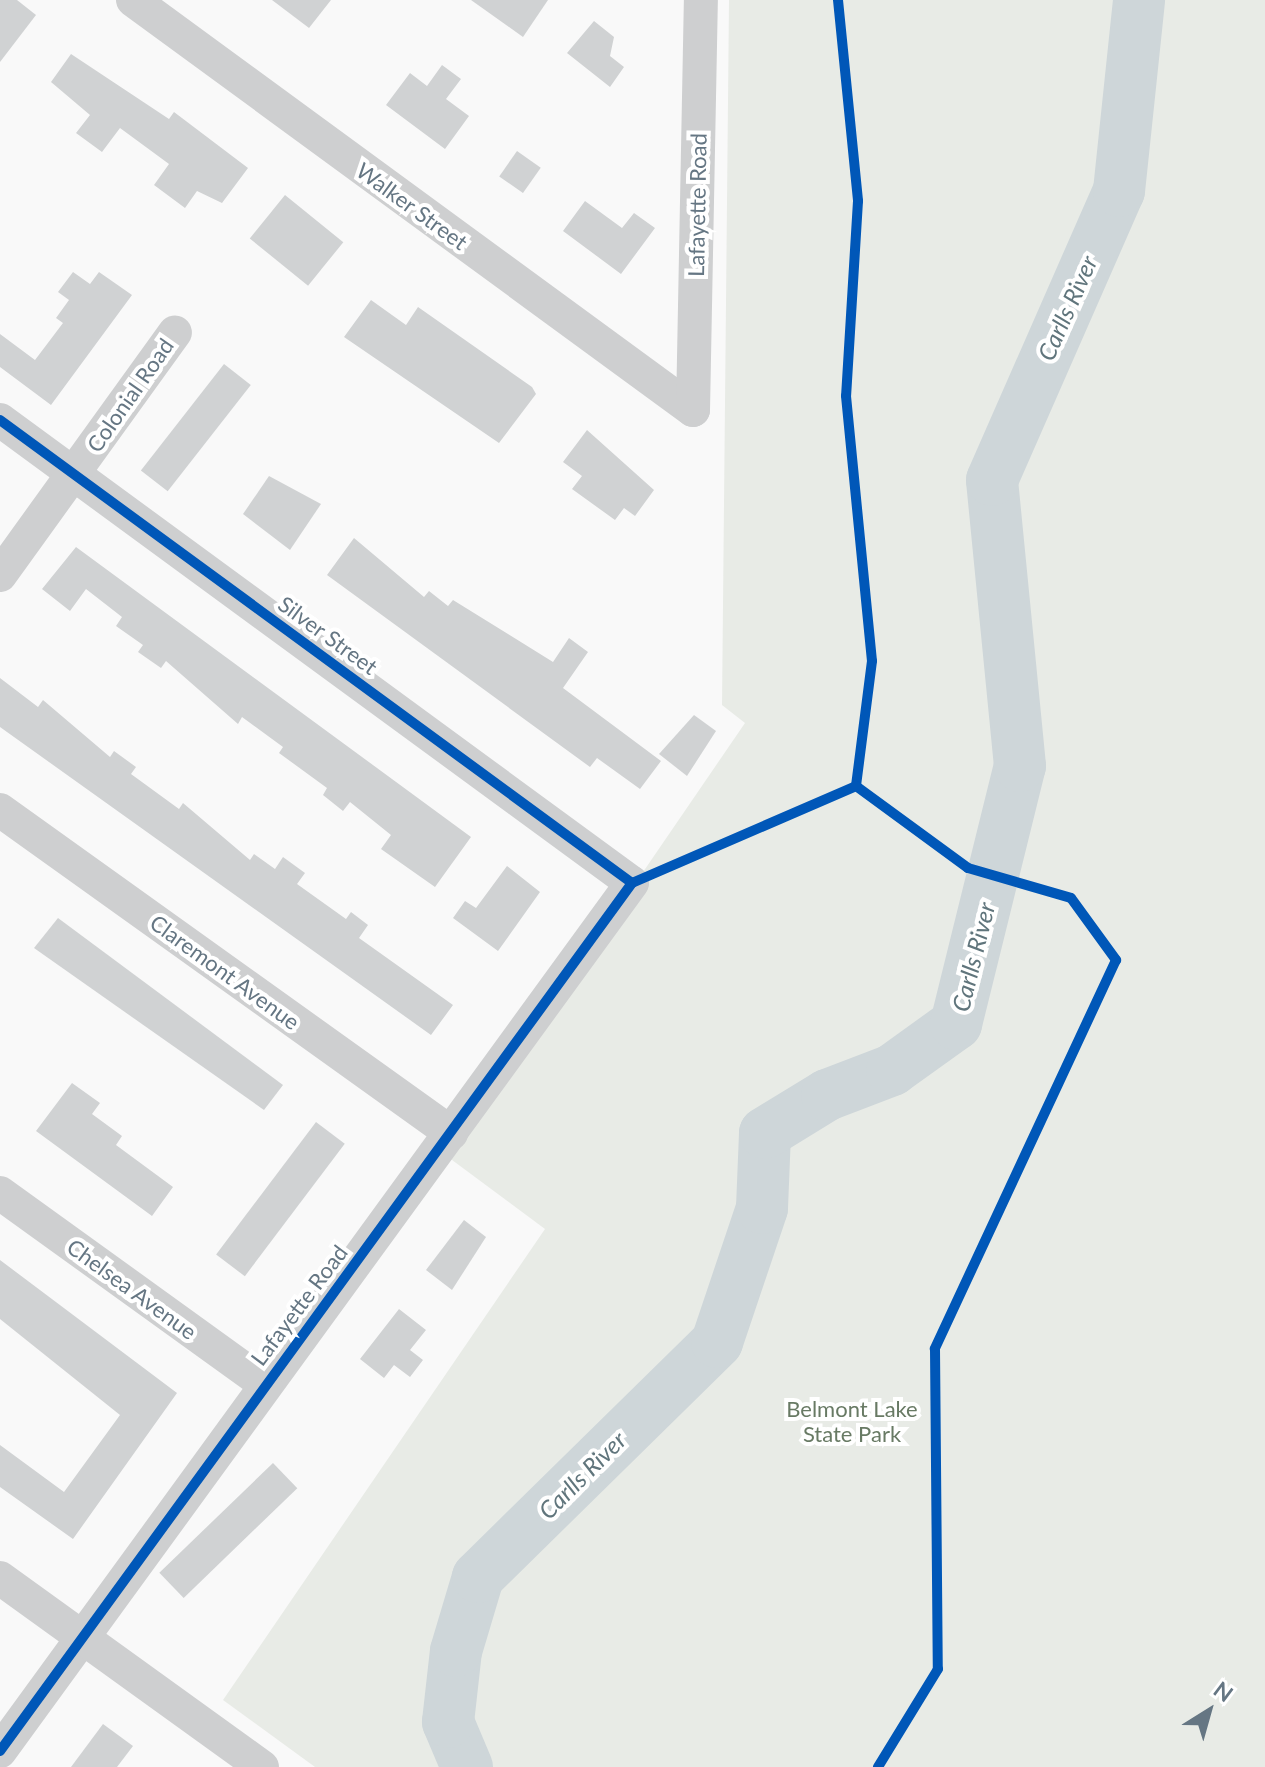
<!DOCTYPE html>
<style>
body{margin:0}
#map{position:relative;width:1265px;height:1767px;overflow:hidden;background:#f9f9f9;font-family:Lato,sans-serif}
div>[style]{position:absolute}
.green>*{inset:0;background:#e8ebe6}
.river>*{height:52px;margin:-26px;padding:0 26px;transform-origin:26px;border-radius:26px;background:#ced6d9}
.building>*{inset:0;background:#d0d2d3;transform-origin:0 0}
.street>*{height:34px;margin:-17px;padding:0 17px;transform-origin:17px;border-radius:17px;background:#cecfd0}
.cycleway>*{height:10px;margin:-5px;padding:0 5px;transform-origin:5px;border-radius:5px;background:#0057b8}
span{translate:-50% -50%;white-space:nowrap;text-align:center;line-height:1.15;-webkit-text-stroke:8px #fff;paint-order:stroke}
.street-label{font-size:22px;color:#657683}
.park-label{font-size:22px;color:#687a64}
.water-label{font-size:24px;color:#60757c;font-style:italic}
.north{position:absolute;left:1169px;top:1671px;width:80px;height:80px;-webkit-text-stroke:6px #fff;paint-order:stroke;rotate:37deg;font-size:22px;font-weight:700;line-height:32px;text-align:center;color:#657683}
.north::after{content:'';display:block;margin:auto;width:28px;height:36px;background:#657683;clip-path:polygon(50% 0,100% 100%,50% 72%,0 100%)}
</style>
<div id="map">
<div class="green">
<div style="clip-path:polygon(729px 0,1265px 0,1265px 1767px,315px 1767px,223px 1700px,545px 1229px,448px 1157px,745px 723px,722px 705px)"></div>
</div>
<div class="river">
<div style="left:467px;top:1767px;width:49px;rotate:-112.9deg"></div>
<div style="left:448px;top:1722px;width:71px;rotate:-83.6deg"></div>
<div style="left:456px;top:1651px;width:77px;rotate:-73.4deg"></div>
<div style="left:478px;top:1577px;width:335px;rotate:-44.5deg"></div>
<div style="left:717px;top:1342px;width:141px;rotate:-71.4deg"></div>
<div style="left:762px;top:1208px;width:75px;rotate:-87.7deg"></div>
<div style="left:765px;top:1133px;width:73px;rotate:-31.5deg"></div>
<div style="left:827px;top:1095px;width:70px;rotate:-21deg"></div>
<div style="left:892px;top:1070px;width:79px;rotate:-35.7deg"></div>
<div style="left:956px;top:1024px;width:266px;rotate:-76.1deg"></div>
<div style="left:1020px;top:766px;width:287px;rotate:-95.6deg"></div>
<div style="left:992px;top:480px;width:316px;rotate:-66.3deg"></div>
<div style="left:1119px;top:191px;width:192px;rotate:-84deg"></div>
</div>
<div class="building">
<div style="clip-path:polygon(0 0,17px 0,36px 15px,0 62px)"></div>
<div style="clip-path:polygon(272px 0,331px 0,309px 28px)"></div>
<div style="clip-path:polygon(471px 0,548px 0,523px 37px)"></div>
<div style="clip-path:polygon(594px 21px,614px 37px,610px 56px,624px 67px,610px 87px,567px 53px)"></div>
<div style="clip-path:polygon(71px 54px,169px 119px,174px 112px,248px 168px,222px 203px,197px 191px,185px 208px,154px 185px,169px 164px,120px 128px,102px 152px,76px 133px,90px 115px,51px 82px)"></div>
<div style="clip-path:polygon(442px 65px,461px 79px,446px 99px,469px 116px,445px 149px,386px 105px,410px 73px,427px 86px)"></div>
<div style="left:517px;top:151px;width:29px;height:31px;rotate:35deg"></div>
<div style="left:285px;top:195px;width:75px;height:56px;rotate:39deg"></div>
<div style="clip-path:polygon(585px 201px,622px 228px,634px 213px,655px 228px,621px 274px,563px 231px)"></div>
<div style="clip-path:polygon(73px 272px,90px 284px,99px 272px,132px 295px,51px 405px,0 367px,0 334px,35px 360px,63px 323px,56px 318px,69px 300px,58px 292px)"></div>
<div style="clip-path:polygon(371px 300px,406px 325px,418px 307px,532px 387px,536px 394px,499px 443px,344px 337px)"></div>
<div style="left:224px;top:364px;width:34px;height:135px;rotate:38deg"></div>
<div style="clip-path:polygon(587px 430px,654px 490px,635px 516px,624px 508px,615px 520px,572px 489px,582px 476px,563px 462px)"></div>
<div style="clip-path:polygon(269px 476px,321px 504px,290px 550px,243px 514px)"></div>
<div style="clip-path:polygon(354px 538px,424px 597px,429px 591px,448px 606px,453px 600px,553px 662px,569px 638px,588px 652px,563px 688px,661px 761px,640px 789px,597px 758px,590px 767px,327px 575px)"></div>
<div style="clip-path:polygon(76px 547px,471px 837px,435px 887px,381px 849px,391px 835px,350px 802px,343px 811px,323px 795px,327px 788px,279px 753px,283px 747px,242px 717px,238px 724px,166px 661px,161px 668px,138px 652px,143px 645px,116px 626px,122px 617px,86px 589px,70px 611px,42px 589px)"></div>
<div style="clip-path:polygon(0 678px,38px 707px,43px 700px,110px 757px,114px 751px,136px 767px,131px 774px,179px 809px,183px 803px,250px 860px,254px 854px,275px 869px,283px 857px,305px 873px,297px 884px,346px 919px,351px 912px,368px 925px,359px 938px,453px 1005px,431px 1035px,0 727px)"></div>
<div style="clip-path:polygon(694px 715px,716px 731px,687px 776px,659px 754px)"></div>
<div style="clip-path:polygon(507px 866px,540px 892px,498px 951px,453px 918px,465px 901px,476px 908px)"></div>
<div style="clip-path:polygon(58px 918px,283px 1085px,264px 1110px,34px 948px)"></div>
<div style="clip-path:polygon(72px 1083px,100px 1103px,92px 1114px,122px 1136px,116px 1145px,173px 1187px,152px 1216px,36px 1131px)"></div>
<div style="left:316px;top:1122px;width:36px;height:166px;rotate:37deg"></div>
<div style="clip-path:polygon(464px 1220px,486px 1237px,452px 1290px,426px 1270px)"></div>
<div style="clip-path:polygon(0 1260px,177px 1393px,73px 1539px,0 1487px,0 1445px,64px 1492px,120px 1415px,0 1319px)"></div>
<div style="clip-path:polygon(399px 1309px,426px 1330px,410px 1350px,423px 1360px,410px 1377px,394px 1365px,384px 1378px,360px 1359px)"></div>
<div style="left:273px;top:1463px;width:35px;height:158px;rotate:46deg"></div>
<div style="clip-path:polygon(103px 1724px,133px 1746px,117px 1767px,71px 1767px)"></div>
</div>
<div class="street">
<div style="left:133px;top:0;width:694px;rotate:36.21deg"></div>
<div style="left:693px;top:410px;width:410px;rotate:-88.9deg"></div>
<div style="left:0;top:420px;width:783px;rotate:36.23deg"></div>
<div style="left:632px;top:883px;width:1074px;rotate:126.06deg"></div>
<div style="left:0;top:575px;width:299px;rotate:-54.2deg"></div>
<div style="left:0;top:810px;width:555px;rotate:35.61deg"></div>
<div style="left:0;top:1193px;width:327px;rotate:35.8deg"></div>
<div style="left:0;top:1578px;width:323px;rotate:35.8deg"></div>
</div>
<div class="cycleway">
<div style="left:838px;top:0;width:202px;rotate:84.3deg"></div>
<div style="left:858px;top:201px;width:195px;rotate:93.5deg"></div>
<div style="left:846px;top:396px;width:266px;rotate:84.4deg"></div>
<div style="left:872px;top:661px;width:126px;rotate:97.3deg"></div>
<div style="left:856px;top:786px;width:139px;rotate:36.2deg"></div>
<div style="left:968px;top:868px;width:107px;rotate:16.2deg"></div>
<div style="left:1071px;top:898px;width:77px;rotate:54deg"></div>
<div style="left:1116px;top:960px;width:429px;rotate:115deg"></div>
<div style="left:935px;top:1349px;width:320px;rotate:89.5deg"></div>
<div style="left:938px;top:1669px;width:115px;rotate:121.5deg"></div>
<div style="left:0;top:420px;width:783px;rotate:36.23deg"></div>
<div style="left:632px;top:883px;width:244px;rotate:-23.4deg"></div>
<div style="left:0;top:1751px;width:1074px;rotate:-53.94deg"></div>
</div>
<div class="street-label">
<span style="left:697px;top:205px;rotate:-89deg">Lafayette Road</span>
<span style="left:412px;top:206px;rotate:36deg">Walker Street</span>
<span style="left:130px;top:395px;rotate:-55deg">Colonial Road</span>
<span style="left:328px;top:635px;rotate:36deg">Silver Street</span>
<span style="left:225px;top:972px;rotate:36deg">Claremont Avenue</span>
<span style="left:132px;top:1289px;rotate:36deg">Chelsea Avenue</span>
<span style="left:299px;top:1305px;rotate:-53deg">Lafayette Road</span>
</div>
<div class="park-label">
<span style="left:852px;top:1421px">Belmont Lake<br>State Park</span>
</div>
<div class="water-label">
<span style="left:1067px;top:308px;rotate:-66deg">Carlls River</span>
<span style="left:973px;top:957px;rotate:-76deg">Carlls River</span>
<span style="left:582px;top:1475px;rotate:-45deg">Carlls River</span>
</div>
<div class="north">N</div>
</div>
